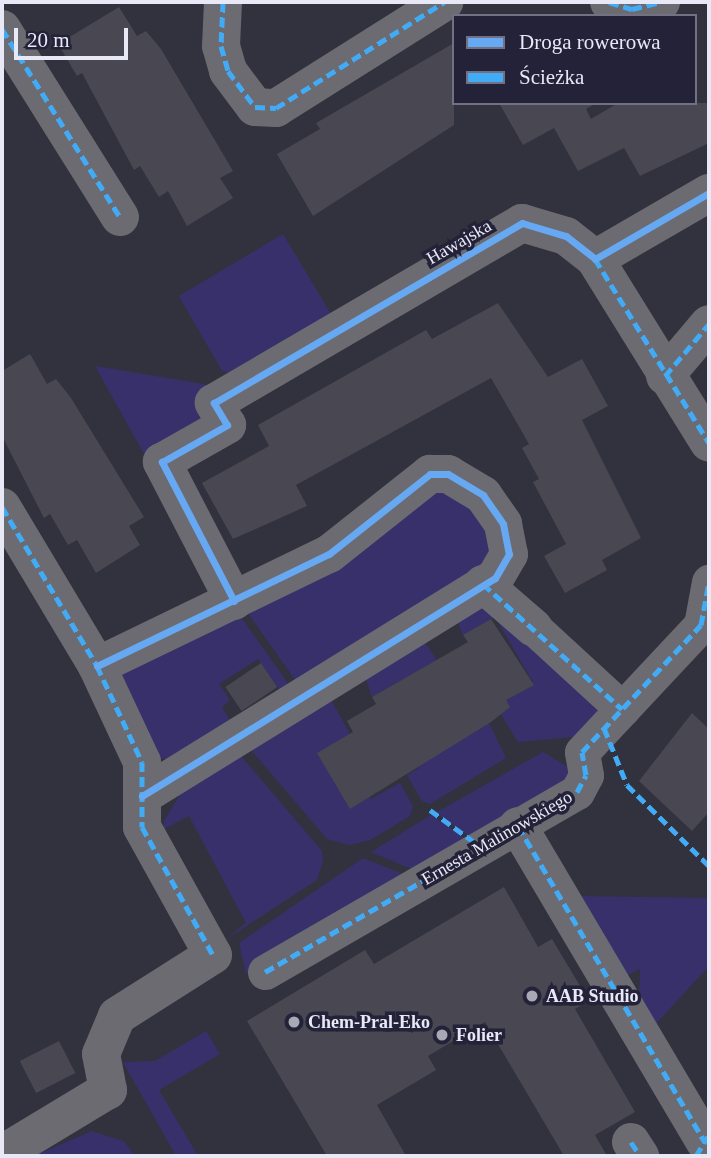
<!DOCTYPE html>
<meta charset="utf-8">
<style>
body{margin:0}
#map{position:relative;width:711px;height:1158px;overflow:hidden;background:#32313e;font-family:Georgia,serif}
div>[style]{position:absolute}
.green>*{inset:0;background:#38306b}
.building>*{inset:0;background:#484752;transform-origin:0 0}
.pedestrian>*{height:35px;margin:-17.5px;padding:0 17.5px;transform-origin:17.5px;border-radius:17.5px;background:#6b6b71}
.minor>*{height:38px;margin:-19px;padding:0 19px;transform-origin:19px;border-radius:19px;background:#6b6b71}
.quiet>*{height:5px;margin-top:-2.5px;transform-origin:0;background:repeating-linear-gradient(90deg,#42abf6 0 10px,transparent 0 15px)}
.cycleway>*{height:7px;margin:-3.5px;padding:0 3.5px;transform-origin:3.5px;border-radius:3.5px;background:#66a8f1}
.dots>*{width:19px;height:19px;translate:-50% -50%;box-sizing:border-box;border:4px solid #232238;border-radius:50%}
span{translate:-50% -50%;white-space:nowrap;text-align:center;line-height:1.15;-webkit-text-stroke:7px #232238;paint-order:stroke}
.street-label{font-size:18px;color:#e8e8f7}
.poi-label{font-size:18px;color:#e8e8f7;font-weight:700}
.left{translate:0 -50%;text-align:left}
.frame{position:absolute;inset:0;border:4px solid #e8e8f7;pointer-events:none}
.legend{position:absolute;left:452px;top:14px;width:245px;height:91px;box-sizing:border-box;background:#232238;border:2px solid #727184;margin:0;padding:9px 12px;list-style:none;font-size:21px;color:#e8e8f7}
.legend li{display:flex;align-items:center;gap:14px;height:35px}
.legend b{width:35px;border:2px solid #727184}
.scale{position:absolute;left:14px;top:28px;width:114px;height:32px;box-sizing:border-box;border:4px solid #e8e8f7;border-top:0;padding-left:9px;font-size:21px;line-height:24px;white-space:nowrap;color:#e8e8f7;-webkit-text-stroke:5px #232238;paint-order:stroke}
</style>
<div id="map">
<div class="green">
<div style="clip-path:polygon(283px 234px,334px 319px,242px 375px,222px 371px,179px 296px)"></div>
<div style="clip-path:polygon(95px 366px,209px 385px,212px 424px,149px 463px)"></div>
<div style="clip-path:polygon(422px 488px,455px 491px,490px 529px,494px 558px,298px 684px,244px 608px)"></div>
<div style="clip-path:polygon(479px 609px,495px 611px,607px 710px,584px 736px,518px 742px,500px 713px,506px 700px,534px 684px,495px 617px,463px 635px,456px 618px)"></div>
<div style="clip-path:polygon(236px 610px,292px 689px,283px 695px,258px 659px,219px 684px,230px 700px,222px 707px,234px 727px,170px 760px,161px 758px,152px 753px,119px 669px)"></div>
<div style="clip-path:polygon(424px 641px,444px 671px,411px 691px,403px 679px,372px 697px,366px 679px)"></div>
<div style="clip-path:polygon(330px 698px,350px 734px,371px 799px,400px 783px,413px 806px,410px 816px,370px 840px,349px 845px,327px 839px,251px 750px)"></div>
<div style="clip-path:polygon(489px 723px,506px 758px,430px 804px,422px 801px,407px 775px,419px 768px,416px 762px)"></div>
<div style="clip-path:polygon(543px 752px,581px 775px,476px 841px,435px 813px)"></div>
<div style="clip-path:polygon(241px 756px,322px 851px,323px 861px,317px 880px,222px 942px,246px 923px,189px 816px,164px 829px,164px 821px,181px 793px)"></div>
<div style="clip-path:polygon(431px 815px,472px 843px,421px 873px,371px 852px)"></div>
<div style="clip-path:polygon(363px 858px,413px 878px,246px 974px,239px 943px)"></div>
<div style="clip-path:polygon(577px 896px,709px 898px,709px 966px,653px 1027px,639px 1003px,640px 969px,624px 977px)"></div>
<div style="clip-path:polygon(206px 1031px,220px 1054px,159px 1090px,198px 1156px,176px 1156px,123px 1062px,155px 1061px)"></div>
<div style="clip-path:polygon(92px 1131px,125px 1142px,134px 1155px,34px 1156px)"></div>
</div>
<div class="building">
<div style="clip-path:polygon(119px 7px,137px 36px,146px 31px,161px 49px,233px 171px,220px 178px,233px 198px,187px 226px,168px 191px,159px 197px,140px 166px,134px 170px,82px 73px,77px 76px,58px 44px)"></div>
<div style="clip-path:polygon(454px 43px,454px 125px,313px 216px,277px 154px,320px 129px,316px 123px)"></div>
<div style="clip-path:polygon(499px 103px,596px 103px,586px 109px,591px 119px,618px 103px,709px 103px,709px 143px,640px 176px,624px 148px,578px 171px,554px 128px,523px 145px)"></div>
<div style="clip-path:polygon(498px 303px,548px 377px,582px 359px,608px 406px,582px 420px,641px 538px,602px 560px,607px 570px,565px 593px,544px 556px,566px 544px,533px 482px,539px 479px,522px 448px,529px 444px,491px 378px,296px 485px,307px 506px,233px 539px,202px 483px,269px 446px,258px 425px,426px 330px,432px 339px)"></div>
<div style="clip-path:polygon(30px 354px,47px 384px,56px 379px,71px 398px,144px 517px,129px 526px,140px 545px,96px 573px,77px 540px,68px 545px,50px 514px,44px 518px,2px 436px,2px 371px)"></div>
<div style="clip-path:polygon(491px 619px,534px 685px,506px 700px,510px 707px,491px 722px,350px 809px,317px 753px,353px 732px,347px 721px,376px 704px,372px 697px,468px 642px,463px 635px)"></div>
<div style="left:261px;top:663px;width:29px;height:43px;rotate:56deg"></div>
<div style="clip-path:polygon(692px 713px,709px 729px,709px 812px,692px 831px,639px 781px)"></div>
<div style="clip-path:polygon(504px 887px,538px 947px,552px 939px,589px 1001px,575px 1009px,635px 1112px,595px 1135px,607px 1156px,564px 1156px,485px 1022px,428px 1056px,436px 1070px,377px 1105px,406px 1156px,327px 1156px,247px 1021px,365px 950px,374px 964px)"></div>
<div style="left:59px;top:1041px;width:36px;height:44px;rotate:63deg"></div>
</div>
<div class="pedestrian">
<div style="left:534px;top:628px;width:120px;rotate:42.6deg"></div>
<div style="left:265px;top:972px;width:360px;rotate:-30deg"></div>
<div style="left:577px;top:792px;width:19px;rotate:-62deg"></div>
<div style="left:586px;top:775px;width:23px;rotate:-100deg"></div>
<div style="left:582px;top:752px;width:174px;rotate:-46.9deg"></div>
<div style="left:701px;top:625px;width:44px;rotate:-79.5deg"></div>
</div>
<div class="minor">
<div style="left:223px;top:2px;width:44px;rotate:92.6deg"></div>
<div style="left:221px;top:46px;width:26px;rotate:74deg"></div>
<div style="left:228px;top:71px;width:45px;rotate:53.1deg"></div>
<div style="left:255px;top:107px;width:21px;rotate:3deg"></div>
<div style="left:276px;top:108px;width:199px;rotate:-32.2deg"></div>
<div style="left:609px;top:2px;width:24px;rotate:17deg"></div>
<div style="left:632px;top:9px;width:30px;rotate:-14deg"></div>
<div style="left:2px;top:29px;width:222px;rotate:57.9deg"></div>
<div style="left:595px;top:259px;width:216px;rotate:58.2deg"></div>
<div style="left:665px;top:376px;width:68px;rotate:-49.8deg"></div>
<div style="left:2px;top:507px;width:185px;rotate:59.1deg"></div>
<div style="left:97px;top:666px;width:106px;rotate:64.9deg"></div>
<div style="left:142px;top:762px;width:65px;rotate:90deg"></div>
<div style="left:142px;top:827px;width:146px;rotate:61deg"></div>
<div style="left:213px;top:955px;width:114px;rotate:147.6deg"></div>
<div style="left:117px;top:1016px;width:41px;rotate:112.8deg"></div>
<div style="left:101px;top:1054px;width:37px;rotate:79deg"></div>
<div style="left:108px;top:1090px;width:124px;rotate:148.9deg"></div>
<div style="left:483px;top:584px;width:67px;rotate:40.8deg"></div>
<div style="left:234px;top:601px;width:157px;rotate:-117.4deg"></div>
<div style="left:162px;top:462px;width:75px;rotate:-29.6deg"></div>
<div style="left:227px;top:425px;width:26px;rotate:-121deg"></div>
<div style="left:214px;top:403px;width:357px;rotate:-30.3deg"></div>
<div style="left:522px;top:223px;width:46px;rotate:16.5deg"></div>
<div style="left:566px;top:236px;width:37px;rotate:38deg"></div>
<div style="left:595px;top:259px;width:132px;rotate:-30.1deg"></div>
<div style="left:97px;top:666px;width:258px;rotate:-25.8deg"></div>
<div style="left:329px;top:554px;width:129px;rotate:-38.4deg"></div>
<div style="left:430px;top:474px;width:18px"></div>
<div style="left:448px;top:474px;width:41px;rotate:31deg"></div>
<div style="left:483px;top:495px;width:35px;rotate:55deg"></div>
<div style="left:503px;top:524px;width:31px;rotate:79deg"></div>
<div style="left:509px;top:554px;width:28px;rotate:120deg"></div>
<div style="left:495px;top:578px;width:415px;rotate:148.3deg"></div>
<div style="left:518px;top:826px;width:367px;rotate:59.4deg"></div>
<div style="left:631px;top:1142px;width:17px;rotate:57deg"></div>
</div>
<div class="quiet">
<div style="left:223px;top:2px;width:44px;rotate:92.6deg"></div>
<div style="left:221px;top:46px;width:26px;rotate:74deg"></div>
<div style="left:228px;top:71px;width:45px;rotate:53.1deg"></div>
<div style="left:255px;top:107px;width:21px;rotate:3deg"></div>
<div style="left:276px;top:108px;width:199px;rotate:-32.2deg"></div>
<div style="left:609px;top:2px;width:24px;rotate:17deg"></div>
<div style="left:632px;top:9px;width:30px;rotate:-14deg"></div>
<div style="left:2px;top:29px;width:222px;rotate:57.9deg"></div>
<div style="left:595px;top:259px;width:216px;rotate:58.2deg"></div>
<div style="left:665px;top:376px;width:68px;rotate:-49.8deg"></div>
<div style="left:2px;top:507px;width:185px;rotate:59.1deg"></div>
<div style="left:97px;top:666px;width:106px;rotate:64.9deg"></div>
<div style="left:142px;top:762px;width:65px;rotate:90deg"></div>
<div style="left:142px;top:827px;width:146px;rotate:61deg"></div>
<div style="left:483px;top:584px;width:187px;rotate:42deg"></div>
<div style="left:604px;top:728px;width:61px;rotate:68deg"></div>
<div style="left:627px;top:785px;width:115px;rotate:44.6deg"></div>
<div style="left:430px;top:810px;width:63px;rotate:36deg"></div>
<div style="left:518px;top:826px;width:367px;rotate:59.4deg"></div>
<div style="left:265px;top:972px;width:360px;rotate:-30deg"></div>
<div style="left:577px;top:792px;width:19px;rotate:-62deg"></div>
<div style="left:586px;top:775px;width:23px;rotate:-100deg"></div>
<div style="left:582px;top:752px;width:174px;rotate:-46.9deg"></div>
<div style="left:701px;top:625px;width:44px;rotate:-79.5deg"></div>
<div style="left:631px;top:1142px;width:17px;rotate:57deg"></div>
<div style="left:696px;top:1156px;width:23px;rotate:-59deg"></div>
</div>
<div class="cycleway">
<div style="left:234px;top:601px;width:157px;rotate:-117.4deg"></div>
<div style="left:162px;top:462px;width:75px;rotate:-29.6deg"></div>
<div style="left:227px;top:425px;width:26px;rotate:-121deg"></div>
<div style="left:214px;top:403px;width:357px;rotate:-30.3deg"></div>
<div style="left:522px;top:223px;width:46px;rotate:16.5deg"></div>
<div style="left:566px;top:236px;width:37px;rotate:38deg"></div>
<div style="left:595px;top:259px;width:132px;rotate:-30.1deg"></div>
<div style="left:97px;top:666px;width:258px;rotate:-25.8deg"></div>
<div style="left:329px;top:554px;width:129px;rotate:-38.4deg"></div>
<div style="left:430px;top:474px;width:18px"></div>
<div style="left:448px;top:474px;width:41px;rotate:31deg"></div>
<div style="left:483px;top:495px;width:35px;rotate:55deg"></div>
<div style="left:503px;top:524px;width:31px;rotate:79deg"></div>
<div style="left:509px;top:554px;width:28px;rotate:120deg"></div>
<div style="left:495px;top:578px;width:415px;rotate:148.3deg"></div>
</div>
<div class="dots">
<div style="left:532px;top:996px;background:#a8a8b6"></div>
<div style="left:294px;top:1022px;background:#a8a8b6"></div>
<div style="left:442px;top:1035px;background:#a8a8b6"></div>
</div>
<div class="street-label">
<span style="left:459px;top:242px;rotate:-30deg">Hawajska</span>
<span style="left:497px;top:838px;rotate:-30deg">Ernesta Malinowskiego</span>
</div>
<div class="poi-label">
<span class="left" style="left:546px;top:996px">AAB Studio</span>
<span class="left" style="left:308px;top:1022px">Chem-Pral-Eko</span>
<span class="left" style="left:456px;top:1035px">Folier</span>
</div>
<div class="frame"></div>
<ul class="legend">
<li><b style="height:9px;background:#66a8f1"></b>Droga rowerowa</li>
<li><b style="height:9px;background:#42abf6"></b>Ścieżka</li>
</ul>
<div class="scale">20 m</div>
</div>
